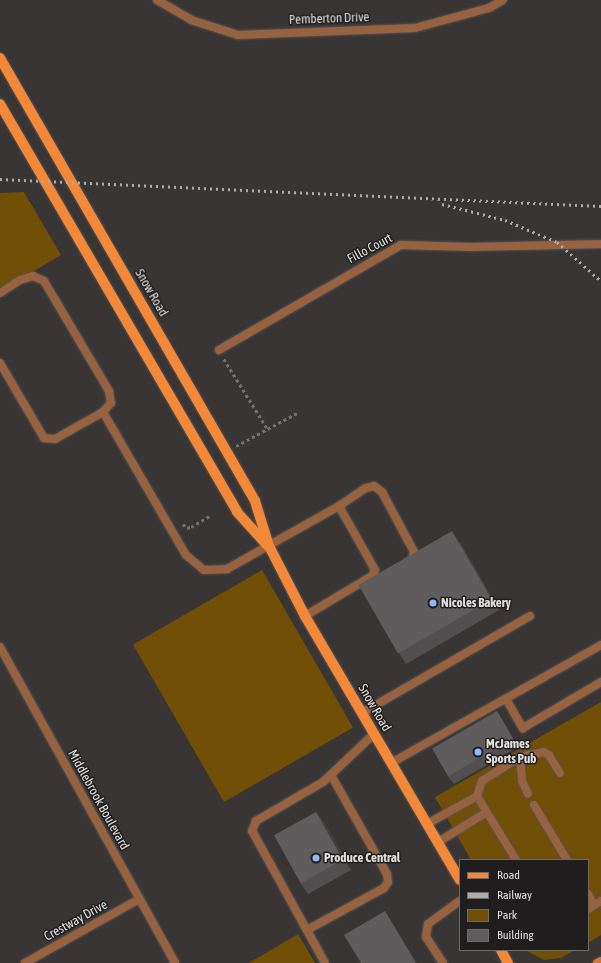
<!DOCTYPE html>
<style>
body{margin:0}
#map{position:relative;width:601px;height:963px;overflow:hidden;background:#393535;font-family:"Asap Condensed",sans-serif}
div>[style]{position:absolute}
.green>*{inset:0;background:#724f07;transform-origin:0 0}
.path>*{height:2.5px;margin-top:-1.25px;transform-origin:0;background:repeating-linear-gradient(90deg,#747070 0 3px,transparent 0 6px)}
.roads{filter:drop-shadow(0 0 1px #575353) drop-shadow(0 0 1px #575353)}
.service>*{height:8px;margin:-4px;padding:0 4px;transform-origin:4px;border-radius:4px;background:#976240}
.minor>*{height:8px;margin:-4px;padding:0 4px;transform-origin:4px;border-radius:4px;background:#976240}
.secondary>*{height:8px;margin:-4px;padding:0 4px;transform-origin:4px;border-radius:4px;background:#cc783e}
.primary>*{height:10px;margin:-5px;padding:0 5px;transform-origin:5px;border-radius:5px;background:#f48839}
.rail>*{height:3px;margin-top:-1.5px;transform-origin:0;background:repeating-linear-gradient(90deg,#aeacab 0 2px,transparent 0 6px)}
.wall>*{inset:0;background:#534e4f}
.shaded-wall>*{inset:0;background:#434040}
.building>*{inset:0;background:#605b5c;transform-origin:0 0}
.dots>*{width:11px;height:11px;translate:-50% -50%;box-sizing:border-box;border:2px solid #1f1d1d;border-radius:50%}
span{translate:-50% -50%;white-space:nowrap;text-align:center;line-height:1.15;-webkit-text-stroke:3px #1f1d1d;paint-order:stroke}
.street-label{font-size:13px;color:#e0dedd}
.poi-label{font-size:13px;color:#e0dedd;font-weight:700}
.left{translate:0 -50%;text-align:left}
.legend{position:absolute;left:459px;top:859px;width:130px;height:92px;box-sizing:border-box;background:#1f1d1d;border:1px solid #6c6a6a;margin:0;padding:5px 7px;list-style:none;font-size:12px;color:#e0dedd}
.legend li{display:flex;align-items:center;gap:8px;height:20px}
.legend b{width:20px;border:1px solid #6c6a6a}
</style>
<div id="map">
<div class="green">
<div style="clip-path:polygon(24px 192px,61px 255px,0 291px,0 193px)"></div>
<div style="left:262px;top:570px;width:182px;height:149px;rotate:60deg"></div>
<div style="clip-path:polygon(601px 702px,601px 935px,588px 943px,588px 860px,471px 860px,435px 797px)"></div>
<div style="clip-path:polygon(298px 934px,315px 963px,249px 963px)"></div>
<div style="clip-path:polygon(525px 950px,575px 950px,561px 958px,544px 960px)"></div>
</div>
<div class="path">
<div style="left:224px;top:359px;width:81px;rotate:58.1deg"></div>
<div style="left:236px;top:446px;width:69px;rotate:-28.4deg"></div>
<div style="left:183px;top:524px;width:6px;rotate:45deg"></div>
<div style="left:187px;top:528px;width:4px;rotate:-14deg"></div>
<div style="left:191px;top:527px;width:23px;rotate:-31deg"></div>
</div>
<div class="roads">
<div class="service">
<div style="left:0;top:293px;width:24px;rotate:-33deg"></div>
<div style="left:20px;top:280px;width:14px;rotate:-17deg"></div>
<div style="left:33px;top:276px;width:12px;rotate:24deg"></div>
<div style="left:44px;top:281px;width:128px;rotate:59.4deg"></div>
<div style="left:109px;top:391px;width:12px;rotate:81deg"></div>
<div style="left:111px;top:403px;width:12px;rotate:132deg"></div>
<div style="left:103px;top:412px;width:55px;rotate:150.6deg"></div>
<div style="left:55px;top:439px;width:11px;rotate:-175deg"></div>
<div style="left:44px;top:438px;width:87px;rotate:-120.4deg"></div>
<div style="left:219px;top:350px;width:210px;rotate:-30deg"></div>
<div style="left:401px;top:245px;width:71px;rotate:1.6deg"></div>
<div style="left:472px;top:247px;width:129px;rotate:-1.3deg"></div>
<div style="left:103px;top:412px;width:165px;rotate:59.9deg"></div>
<div style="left:186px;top:555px;width:23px;rotate:40deg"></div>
<div style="left:204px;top:570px;width:23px;rotate:-2deg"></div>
<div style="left:227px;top:569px;width:129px;rotate:-29.4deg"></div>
<div style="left:339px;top:506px;width:73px;rotate:60.6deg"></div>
<div style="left:375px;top:570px;width:7px;rotate:117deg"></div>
<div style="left:372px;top:576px;width:78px;rotate:149.2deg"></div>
<div style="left:339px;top:506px;width:32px;rotate:-34deg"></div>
<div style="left:366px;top:488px;width:8px;rotate:-14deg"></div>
<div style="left:374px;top:486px;width:10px;rotate:37deg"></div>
<div style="left:382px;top:492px;width:68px;rotate:61.9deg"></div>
<div style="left:414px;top:552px;width:8px;rotate:104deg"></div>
<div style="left:412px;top:560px;width:4px;rotate:153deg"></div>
<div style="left:506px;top:699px;width:34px;rotate:60deg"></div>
<div style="left:523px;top:728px;width:91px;rotate:-30.5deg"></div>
<div style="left:362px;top:713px;width:194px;rotate:-30deg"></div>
<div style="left:520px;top:757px;width:24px;rotate:85deg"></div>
<div style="left:522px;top:781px;width:14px;rotate:65deg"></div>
<div style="left:391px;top:763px;width:241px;rotate:-29.3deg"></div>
<div style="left:477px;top:796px;width:75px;rotate:58.6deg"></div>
<div style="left:534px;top:805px;width:64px;rotate:59deg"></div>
<div style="left:427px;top:824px;width:57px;rotate:-29.2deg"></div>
<div style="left:477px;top:796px;width:16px;rotate:-72deg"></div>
<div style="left:482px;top:781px;width:45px;rotate:-32.3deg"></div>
<div style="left:520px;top:757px;width:24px;rotate:-12deg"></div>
<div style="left:543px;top:752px;width:7px;rotate:27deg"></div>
<div style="left:549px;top:755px;width:21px;rotate:59deg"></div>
<div style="left:438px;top:842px;width:57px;rotate:-31.5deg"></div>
<div style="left:588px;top:894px;width:13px;rotate:61deg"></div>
<div style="left:588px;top:909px;width:15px;rotate:-32deg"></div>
<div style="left:307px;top:930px;width:88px;rotate:-28.6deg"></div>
<div style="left:384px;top:888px;width:7px;rotate:-56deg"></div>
<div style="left:388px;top:882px;width:8px;rotate:-97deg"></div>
<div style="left:387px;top:874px;width:114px;rotate:-119.5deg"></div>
<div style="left:325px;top:963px;width:151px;rotate:-118.9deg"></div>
<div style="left:252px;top:831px;width:11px;rotate:-68deg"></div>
<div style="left:256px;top:821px;width:78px;rotate:-30.2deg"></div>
<div style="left:323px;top:782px;width:70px;rotate:-43.3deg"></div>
<div style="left:443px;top:963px;width:31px;rotate:-123deg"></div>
<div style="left:426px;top:937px;width:13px;rotate:-81deg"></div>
<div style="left:428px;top:924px;width:39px;rotate:-36deg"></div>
</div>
<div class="minor">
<div style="left:157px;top:0;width:39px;rotate:30deg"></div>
<div style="left:191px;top:20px;width:49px;rotate:17.7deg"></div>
<div style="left:238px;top:35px;width:177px;rotate:-2.3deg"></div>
<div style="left:415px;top:28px;width:77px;rotate:-15.1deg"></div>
<div style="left:489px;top:8px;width:16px;rotate:-30deg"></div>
<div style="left:0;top:647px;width:361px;rotate:61deg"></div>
<div style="left:25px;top:963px;width:131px;rotate:-29.3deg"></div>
</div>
<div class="secondary">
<div style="left:597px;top:963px;width:4px;rotate:-27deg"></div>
</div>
<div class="primary">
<div style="left:0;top:58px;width:511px;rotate:60.07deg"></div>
<div style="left:255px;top:501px;width:47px;rotate:72.7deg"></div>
<div style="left:269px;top:546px;width:79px;rotate:62.8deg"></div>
<div style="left:305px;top:616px;width:306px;rotate:59.6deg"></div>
<div style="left:0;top:104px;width:472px;rotate:59.8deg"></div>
<div style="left:237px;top:512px;width:45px;rotate:47.7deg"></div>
<div style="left:501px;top:950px;width:15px;rotate:62deg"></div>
</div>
</div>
<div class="rail">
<div style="left:0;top:179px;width:602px;rotate:2.57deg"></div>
<div style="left:442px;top:204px;width:65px;rotate:14.3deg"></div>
<div style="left:505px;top:220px;width:56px;rotate:22.9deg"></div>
<div style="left:557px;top:242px;width:59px;rotate:41.6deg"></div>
</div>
<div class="wall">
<div style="clip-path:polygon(460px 542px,499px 610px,406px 664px,399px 653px)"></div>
<div style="clip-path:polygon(497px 711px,502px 719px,518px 747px,454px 784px,448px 776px)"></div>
<div style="clip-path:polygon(316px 812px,324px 822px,351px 870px,308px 894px,301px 884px)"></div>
</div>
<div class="shaded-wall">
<div style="clip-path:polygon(452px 531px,460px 542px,499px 610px,492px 599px)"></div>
<div style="clip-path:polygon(497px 711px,502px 719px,518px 747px,513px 739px)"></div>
<div style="clip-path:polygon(316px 812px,324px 822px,351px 870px,343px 860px)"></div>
<div style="clip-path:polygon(385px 911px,392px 922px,417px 963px,416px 963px)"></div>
</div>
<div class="building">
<div style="left:452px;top:531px;width:79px;height:108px;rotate:60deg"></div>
<div style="left:497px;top:711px;width:32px;height:75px;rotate:60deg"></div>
<div style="left:316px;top:812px;width:55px;height:48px;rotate:61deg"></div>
<div style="clip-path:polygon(385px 911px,416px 963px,361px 963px,344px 935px)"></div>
</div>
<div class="dots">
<div style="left:433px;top:603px;background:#8fb8fd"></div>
<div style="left:478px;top:752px;background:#8fb8fd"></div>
<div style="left:316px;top:858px;background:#8fb8fd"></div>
</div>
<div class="street-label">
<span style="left:329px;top:19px;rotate:-2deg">Pemberton Drive</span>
<span style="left:370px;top:249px;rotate:-28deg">Fillo Court</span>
<span style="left:151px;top:293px;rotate:60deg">Snow Road</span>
<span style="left:374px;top:708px;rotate:60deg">Snow Road</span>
<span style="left:98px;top:800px;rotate:61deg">Middlebrook Boulevard</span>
<span style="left:76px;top:921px;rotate:-29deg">Crestway Drive</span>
</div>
<div class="poi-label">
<span class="left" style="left:441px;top:603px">Nicoles Bakery</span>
<span class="left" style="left:486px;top:752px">McJames<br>Sports Pub</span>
<span class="left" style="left:324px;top:858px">Produce Central</span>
</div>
<ul class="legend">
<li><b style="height:5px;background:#f48839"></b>Road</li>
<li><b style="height:5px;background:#aeacab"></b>Railway</li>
<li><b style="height:11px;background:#724f07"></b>Park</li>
<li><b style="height:11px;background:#605b5c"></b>Building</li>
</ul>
</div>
